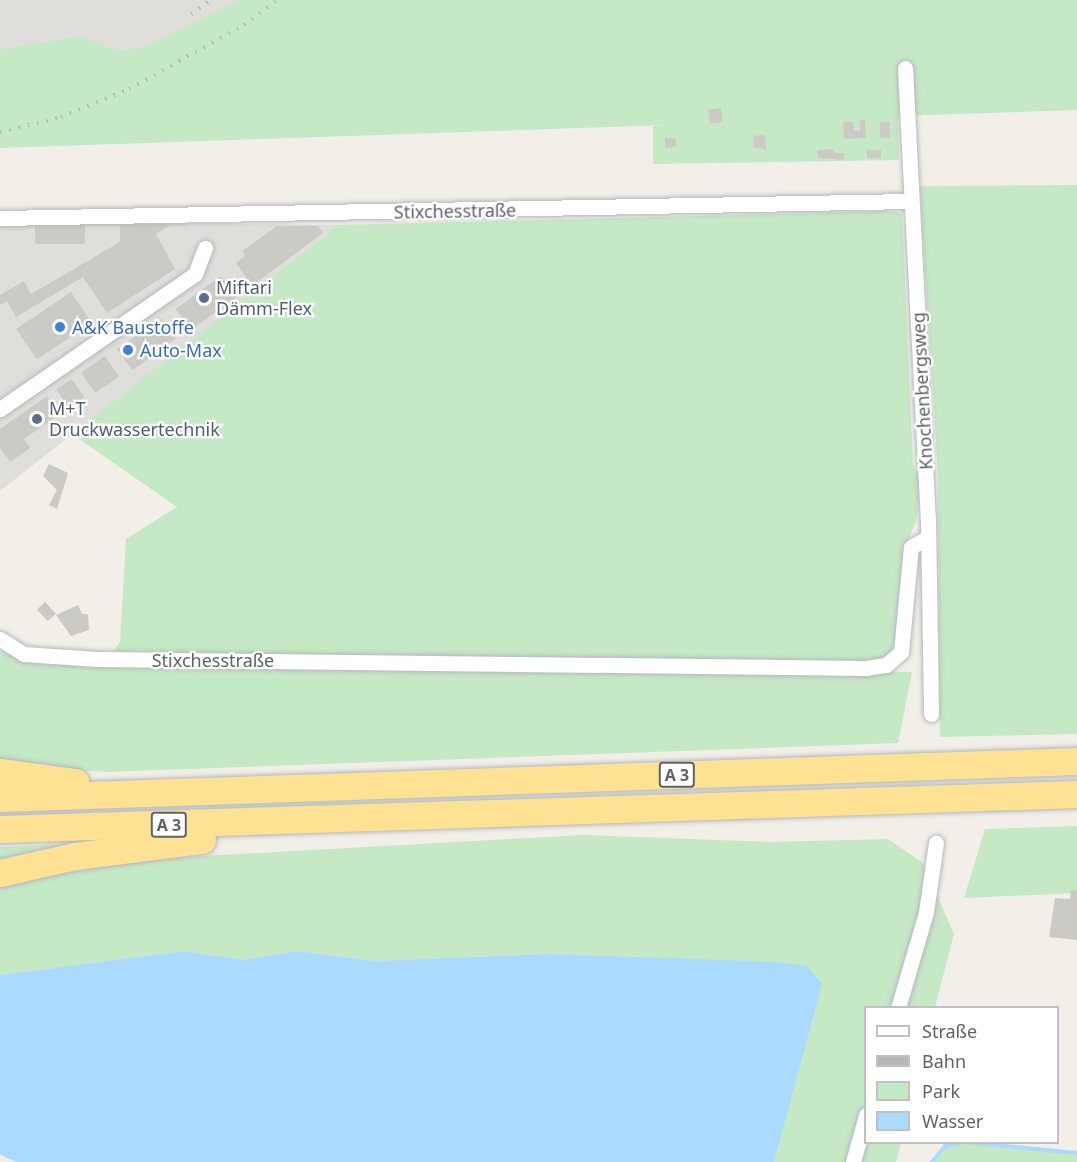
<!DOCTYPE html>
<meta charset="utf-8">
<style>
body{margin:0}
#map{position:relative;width:1077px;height:1162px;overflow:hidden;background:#f1efe8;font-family:"Noto Sans",sans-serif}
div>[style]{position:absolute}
.industrial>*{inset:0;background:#e0deda}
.green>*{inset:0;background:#c5e8c5}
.water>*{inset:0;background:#aadaff}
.stream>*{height:4px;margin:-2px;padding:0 2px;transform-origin:2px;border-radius:2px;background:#aadaff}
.building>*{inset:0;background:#cccac5;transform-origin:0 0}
.roads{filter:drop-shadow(0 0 2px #b5b8bc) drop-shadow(0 0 2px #b5b8bc)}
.minor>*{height:15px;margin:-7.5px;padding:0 7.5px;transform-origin:7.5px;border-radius:7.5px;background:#fff}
.motorway>*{height:27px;margin:-13.5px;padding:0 13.5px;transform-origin:13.5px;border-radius:13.5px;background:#fde293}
.rail>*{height:4px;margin-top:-2px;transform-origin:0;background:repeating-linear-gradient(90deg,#b6b7b8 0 1.5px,transparent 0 9.5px)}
.dots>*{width:16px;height:16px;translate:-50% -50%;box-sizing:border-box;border:3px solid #fff;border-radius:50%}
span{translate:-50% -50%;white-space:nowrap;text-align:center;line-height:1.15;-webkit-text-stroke:4.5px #fff;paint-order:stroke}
.shield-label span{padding:2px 4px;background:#fff;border:2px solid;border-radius:4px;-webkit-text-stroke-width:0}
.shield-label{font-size:16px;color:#5f6368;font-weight:700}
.street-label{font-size:18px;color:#5f6368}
.service-label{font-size:18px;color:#4e5e75}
.left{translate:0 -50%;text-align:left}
.shop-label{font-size:18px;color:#366cbe}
.legend{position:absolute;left:864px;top:1006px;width:195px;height:138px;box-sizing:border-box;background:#fff;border:2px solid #bfc1c3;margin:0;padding:8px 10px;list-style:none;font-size:18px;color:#5f6368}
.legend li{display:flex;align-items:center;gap:12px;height:30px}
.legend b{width:30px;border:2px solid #bfc1c3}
</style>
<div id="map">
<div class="industrial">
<div style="clip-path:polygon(0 0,240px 0,145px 47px,118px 52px,80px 36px,0 49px)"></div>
<div style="clip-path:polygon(0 222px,338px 225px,0 491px)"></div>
</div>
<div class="green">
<div style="clip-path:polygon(240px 0,1077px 0,1077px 110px,898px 116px,899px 160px,653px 164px,653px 126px,667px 125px,0 148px,0 49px,80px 36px,118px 51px,145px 47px)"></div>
<div style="clip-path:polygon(1077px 185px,1077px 734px,940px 737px,938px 476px,920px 186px)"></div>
<div style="clip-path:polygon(890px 211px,902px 213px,913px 466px,920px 478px,917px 517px,906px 547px,895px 652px,885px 660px,865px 664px,114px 651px,120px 642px,126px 539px,177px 507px,72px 434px,338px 225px)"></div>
<div style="clip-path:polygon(0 651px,15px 655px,912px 672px,898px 743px,107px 772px,0 765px)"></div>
<div style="clip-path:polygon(1077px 826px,1077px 893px,964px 898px,985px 829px)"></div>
<div style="clip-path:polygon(584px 835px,772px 842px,888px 839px,923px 863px,954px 934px,935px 1007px,866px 1008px,866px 1142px,901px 1143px,896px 1162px,774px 1162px,789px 1102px,807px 966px,546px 954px,376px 961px,296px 951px,243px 960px,184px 951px,0 975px,0 884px,149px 859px)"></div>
<div style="clip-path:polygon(87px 844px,0 866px,0 847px)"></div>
<div style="clip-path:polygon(964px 1142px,1077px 1153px,1077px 1162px,932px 1162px,945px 1146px)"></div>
</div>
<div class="water">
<div style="clip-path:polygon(184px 951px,243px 960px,296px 951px,376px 961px,546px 954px,776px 962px,807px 966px,822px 984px,774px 1162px,17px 1162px,0 1155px,0 975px)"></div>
</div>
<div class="stream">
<div style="left:965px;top:1142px;width:113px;rotate:5.6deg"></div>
<div style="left:932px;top:1162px;width:21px;rotate:-51deg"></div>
<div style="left:945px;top:1146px;width:19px;rotate:-12deg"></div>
</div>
<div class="building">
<div style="left:721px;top:108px;width:14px;height:13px;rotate:82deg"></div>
<div style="clip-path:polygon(860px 120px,865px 120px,866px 138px,844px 139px,843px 122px,853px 122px,854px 131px,860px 131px)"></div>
<div style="left:880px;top:122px;width:10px;height:16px"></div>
<div style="clip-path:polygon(765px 135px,766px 150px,754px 147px,753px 136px)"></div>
<div style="clip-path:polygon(665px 138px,675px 138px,676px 147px,665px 148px)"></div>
<div style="clip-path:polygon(834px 149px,834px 153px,844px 153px,844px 160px,818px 158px,817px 150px)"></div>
<div style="left:867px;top:150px;width:14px;height:8px"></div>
<div style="clip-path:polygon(120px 224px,171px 224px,156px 234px,175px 269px,107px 313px,83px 277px,16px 317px,7px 301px,0 305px,0 295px,24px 281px,31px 294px,120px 242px)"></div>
<div style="left:35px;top:225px;width:50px;height:19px"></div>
<div style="clip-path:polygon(277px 226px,318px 226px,323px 233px,252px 286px,236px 263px,245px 256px,242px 251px)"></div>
<div style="left:221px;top:276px;width:26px;height:56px;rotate:54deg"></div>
<div style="left:71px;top:292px;width:37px;height:66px;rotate:56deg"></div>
<div style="left:160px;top:318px;width:26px;height:53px;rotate:54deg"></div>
<div style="left:105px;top:356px;width:25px;height:29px;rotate:56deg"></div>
<div style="left:72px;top:379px;width:22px;height:19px;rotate:56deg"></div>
<div style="clip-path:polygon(47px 396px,60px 414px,24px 439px,30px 448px,10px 462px,0 448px,0 429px)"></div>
<div style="clip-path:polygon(49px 464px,68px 473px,57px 509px,49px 505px,57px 490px,43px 476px)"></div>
<div style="left:45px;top:602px;width:16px;height:11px;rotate:47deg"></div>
<div style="clip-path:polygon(78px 605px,82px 614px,88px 614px,89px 630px,71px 636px,56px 615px)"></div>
<div style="clip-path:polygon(1071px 890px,1077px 891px,1077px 940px,1049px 937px,1055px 898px,1070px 899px)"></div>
</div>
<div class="roads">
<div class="minor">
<div style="left:905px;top:68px;width:453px;rotate:87.1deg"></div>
<div style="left:928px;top:520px;width:194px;rotate:89.1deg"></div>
<div style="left:0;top:218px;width:910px;rotate:-1.07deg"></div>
<div style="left:0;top:409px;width:237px;rotate:-34.7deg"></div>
<div style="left:195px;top:274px;width:28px;rotate:-69deg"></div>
<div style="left:0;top:639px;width:28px;rotate:32deg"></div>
<div style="left:24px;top:654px;width:73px;rotate:3.9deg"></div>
<div style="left:97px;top:659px;width:769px;rotate:0.67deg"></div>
<div style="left:866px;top:668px;width:20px;rotate:-9deg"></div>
<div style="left:886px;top:665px;width:20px;rotate:-41deg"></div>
<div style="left:901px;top:652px;width:105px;rotate:-84.6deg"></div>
<div style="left:911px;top:547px;width:18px;rotate:-29deg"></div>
<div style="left:898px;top:1008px;width:100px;rotate:-73.7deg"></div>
<div style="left:926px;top:912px;width:70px;rotate:-81.8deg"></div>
<div style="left:853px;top:1162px;width:49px;rotate:-74.5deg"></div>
</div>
<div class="motorway">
<div style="left:0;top:772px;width:76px;rotate:7.6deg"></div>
<div style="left:0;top:798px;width:1078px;rotate:-1.97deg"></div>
<div style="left:0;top:829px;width:1078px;rotate:-1.86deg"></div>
<div style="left:0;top:873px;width:77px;rotate:-12.8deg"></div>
<div style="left:75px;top:856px;width:128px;rotate:-7.2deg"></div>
</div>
</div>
<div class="rail">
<div style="left:191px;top:14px;width:24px;rotate:-35deg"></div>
<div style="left:0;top:132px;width:63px;rotate:-13.8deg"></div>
<div style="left:61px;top:117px;width:74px;rotate:-22.4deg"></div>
<div style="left:129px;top:89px;width:132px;rotate:-29.1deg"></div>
<div style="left:244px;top:25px;width:41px;rotate:-37.1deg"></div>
</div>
<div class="dots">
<div style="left:204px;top:298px;background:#5c6f8a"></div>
<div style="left:60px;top:327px;background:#3f7fe0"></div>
<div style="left:128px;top:350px;background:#3f7fe0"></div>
<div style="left:37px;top:419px;background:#5c6f8a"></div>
</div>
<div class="shield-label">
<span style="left:677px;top:775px">A 3</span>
<span style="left:169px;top:825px">A 3</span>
</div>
<div class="street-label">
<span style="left:455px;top:211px;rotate:-1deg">Stixchesstraße</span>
<span style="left:922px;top:391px;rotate:-93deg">Knochenbergsweg</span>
<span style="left:213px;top:660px">Stixchesstraße</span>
</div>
<div class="service-label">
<span class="left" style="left:216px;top:298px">Miftari<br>Dämm-Flex</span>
<span class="left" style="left:49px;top:419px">M+T<br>Druckwassertechnik</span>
</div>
<div class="shop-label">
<span class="left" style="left:72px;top:327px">A&amp;K Baustoffe</span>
<span class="left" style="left:140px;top:350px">Auto-Max</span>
</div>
<ul class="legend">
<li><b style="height:8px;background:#fff"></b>Straße</li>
<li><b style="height:8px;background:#b6b7b8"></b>Bahn</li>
<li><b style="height:16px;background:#c5e8c5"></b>Park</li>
<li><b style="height:16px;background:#aadaff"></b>Wasser</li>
</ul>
</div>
